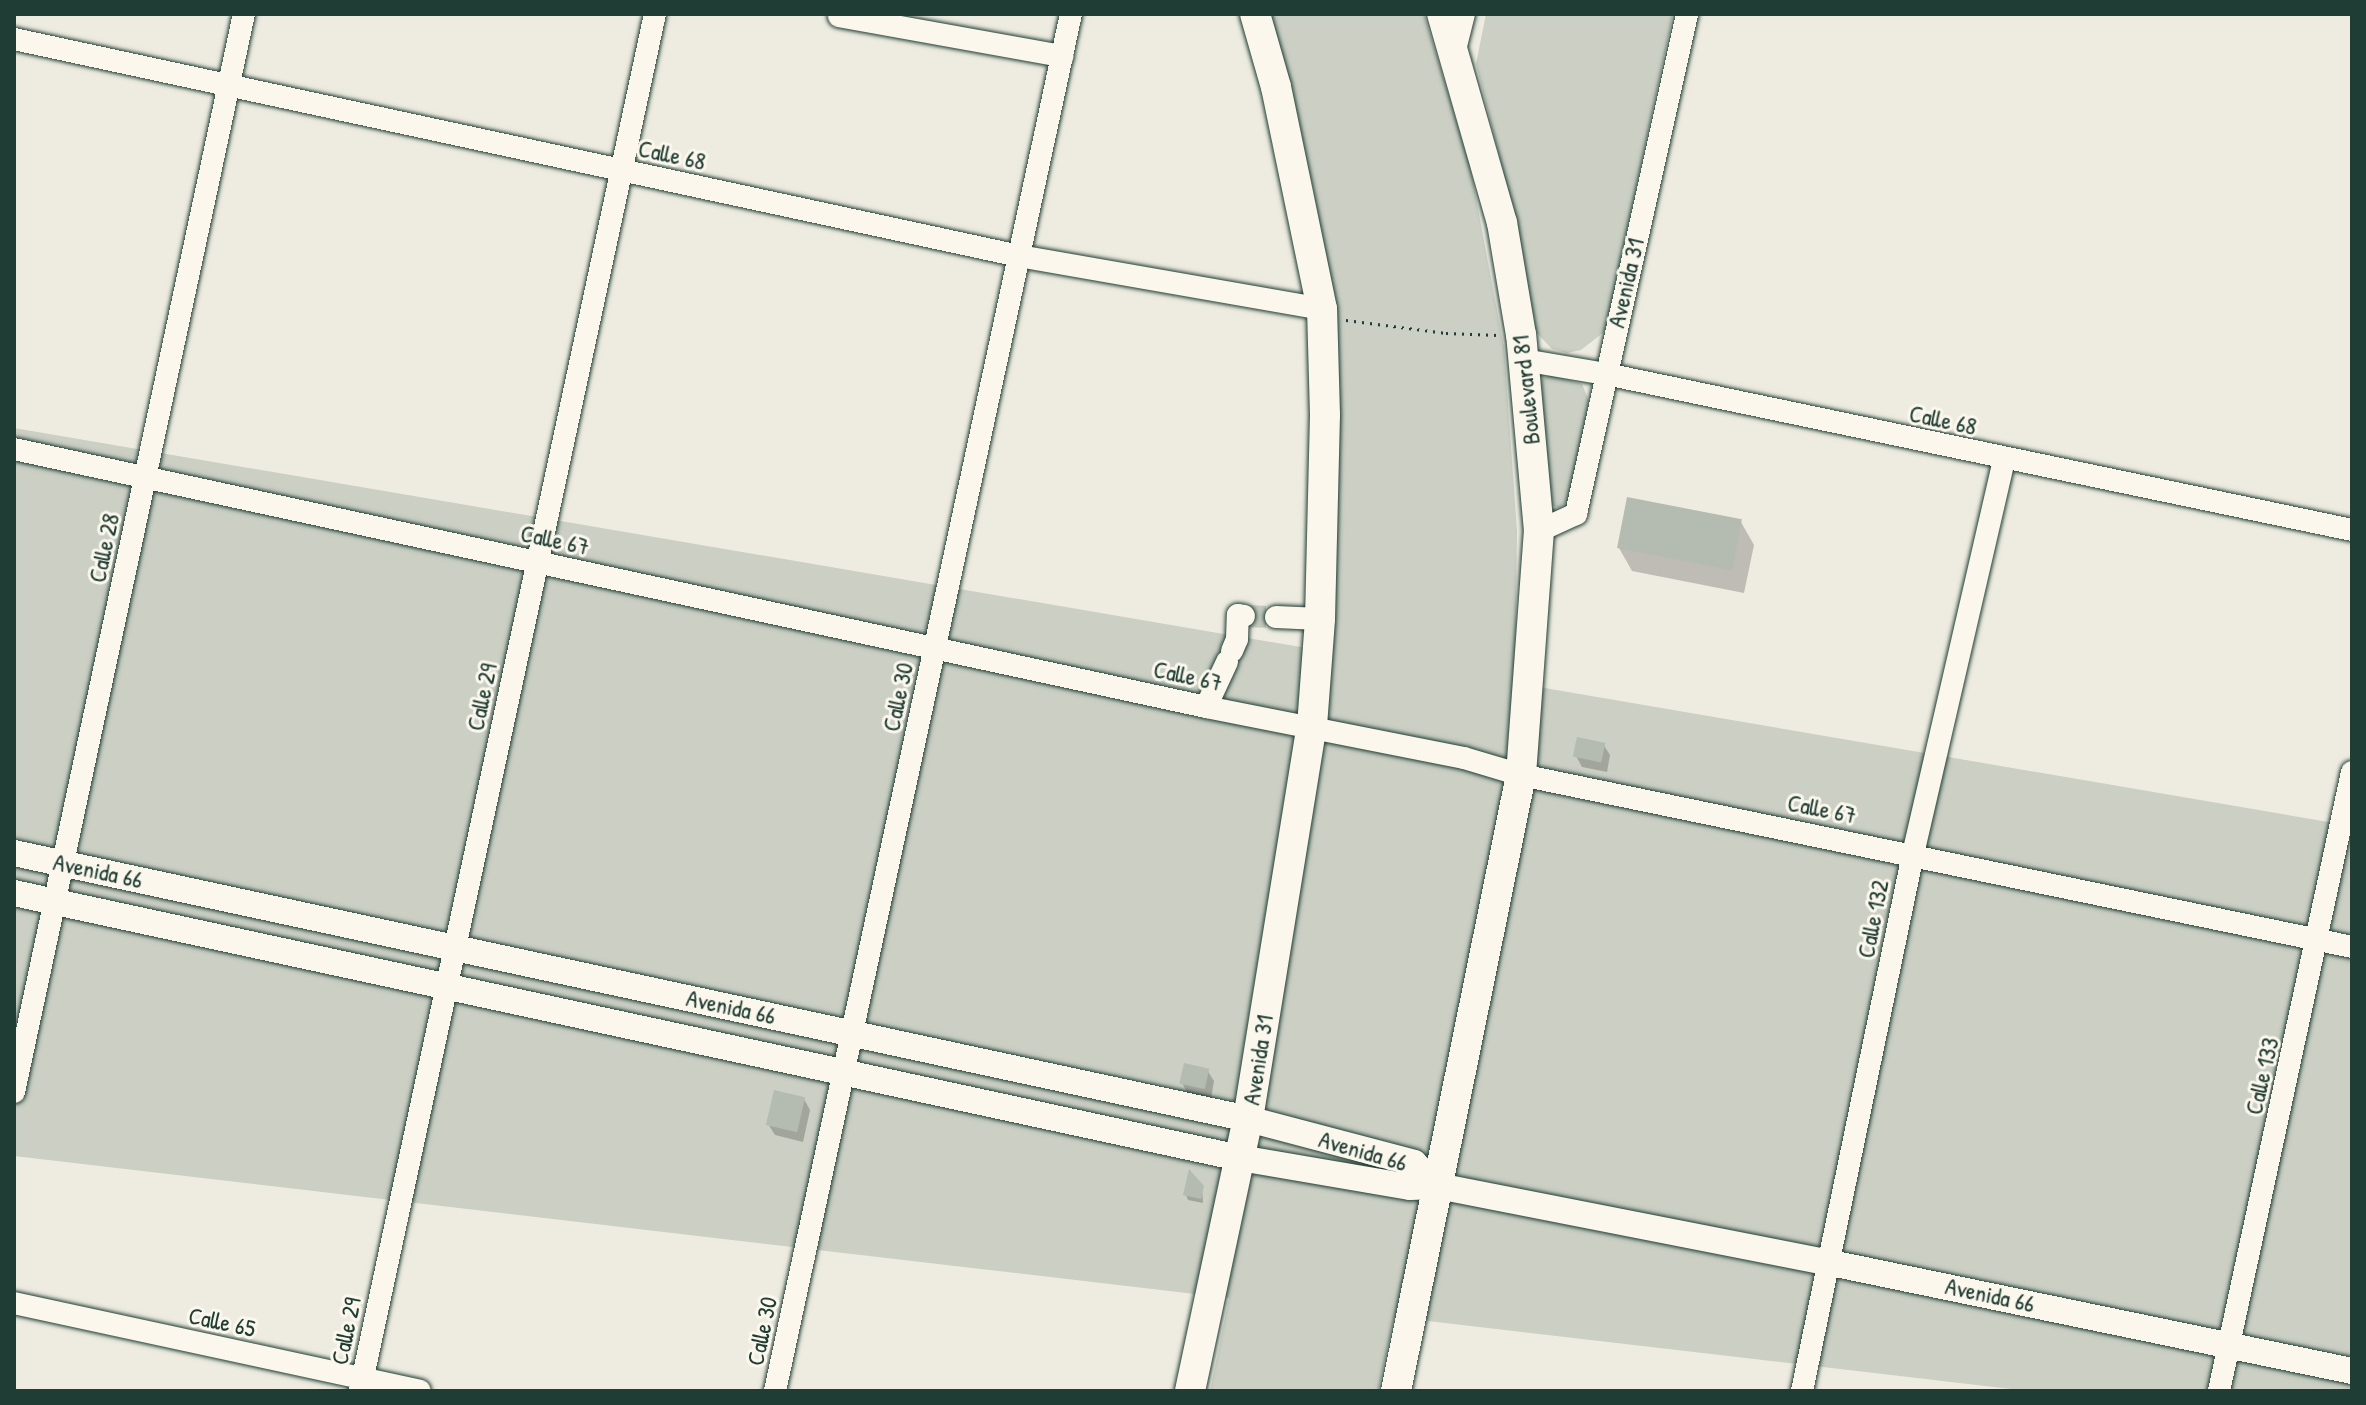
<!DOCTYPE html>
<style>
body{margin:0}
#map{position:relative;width:2366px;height:1405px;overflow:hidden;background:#eeece1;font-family:"Patrick Hand",sans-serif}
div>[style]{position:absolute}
.green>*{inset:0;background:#cbcfc4}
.shadow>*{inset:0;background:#0003}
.building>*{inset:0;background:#b4bbb0;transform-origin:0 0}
.minor-tunnel>*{height:22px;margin-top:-11px;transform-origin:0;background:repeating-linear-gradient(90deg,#c5c9be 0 22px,transparent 0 33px)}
.path>*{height:3px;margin-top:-1.5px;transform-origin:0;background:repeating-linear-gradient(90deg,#1f3d34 0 2px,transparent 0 8px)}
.roads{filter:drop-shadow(0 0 2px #1f3d34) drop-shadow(0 0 2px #1f3d34)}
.minor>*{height:22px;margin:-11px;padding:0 11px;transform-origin:11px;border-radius:11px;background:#fbf7ec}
.major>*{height:26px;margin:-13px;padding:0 13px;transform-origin:13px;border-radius:13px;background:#fbf7ec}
.highway>*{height:30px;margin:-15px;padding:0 15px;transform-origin:15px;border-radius:15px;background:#fbf7ec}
span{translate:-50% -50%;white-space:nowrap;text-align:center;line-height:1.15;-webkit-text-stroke:6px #fbf7ec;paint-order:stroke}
.street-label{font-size:24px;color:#1f3d34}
.frame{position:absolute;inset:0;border:16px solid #1f3d34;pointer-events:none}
</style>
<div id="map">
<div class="green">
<div style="clip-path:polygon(1268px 14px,1424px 14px,1470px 166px,1504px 347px,1517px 531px,1515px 683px,2352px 826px,2352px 1391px,2028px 1391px,1394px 1317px,1378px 1391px,1210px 1391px,1229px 1298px,14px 1156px,14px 428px,1330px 652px,1337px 339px,1313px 187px)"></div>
<div style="clip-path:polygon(1486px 14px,1673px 14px,1608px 319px,1604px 332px,1581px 350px,1567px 353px,1552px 349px,1532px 328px,1507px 186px,1476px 64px)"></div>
<div style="clip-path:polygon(1550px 375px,1582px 384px,1589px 401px,1568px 501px,1558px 508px,1551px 505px,1539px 387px,1542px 379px)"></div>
</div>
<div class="shadow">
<div style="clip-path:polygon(1741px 522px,1754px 545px,1744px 593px,1632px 571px,1619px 548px)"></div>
<div style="clip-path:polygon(1603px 744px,1610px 755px,1607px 772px,1582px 767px,1576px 756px)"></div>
<div style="clip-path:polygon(1207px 1070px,1214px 1081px,1211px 1099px,1188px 1094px,1182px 1083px)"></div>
<div style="clip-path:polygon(804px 1099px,810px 1110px,803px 1142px,775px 1135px,768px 1124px)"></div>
<div style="clip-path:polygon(1202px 1187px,1203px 1203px,1188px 1200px,1186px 1195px)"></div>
</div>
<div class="building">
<div style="left:1627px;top:497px;width:117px;height:52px;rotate:11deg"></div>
<div style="left:1577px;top:737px;width:29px;height:20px;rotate:12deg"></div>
<div style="left:1184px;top:1063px;width:26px;height:21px;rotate:13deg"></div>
<div style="left:774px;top:1090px;width:32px;height:36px;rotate:13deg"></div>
<div style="clip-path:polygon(1189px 1169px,1204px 1186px,1201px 1199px,1183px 1195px)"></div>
</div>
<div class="minor-tunnel">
<div style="left:1244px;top:616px;width:32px;rotate:2deg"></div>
</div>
<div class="path">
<div style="left:1346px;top:320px;width:101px;rotate:7.4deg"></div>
<div style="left:1446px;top:333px;width:52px;rotate:2.2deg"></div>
</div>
<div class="roads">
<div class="minor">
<div style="left:839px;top:16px;width:227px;rotate:10.2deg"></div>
<div style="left:14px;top:39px;width:1028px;rotate:12.18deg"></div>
<div style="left:1019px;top:256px;width:308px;rotate:9.9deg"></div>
<div style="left:1455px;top:50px;width:37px;rotate:-76deg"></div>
<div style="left:1523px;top:360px;width:84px;rotate:9.6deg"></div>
<div style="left:1606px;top:374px;width:762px;rotate:11.81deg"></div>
<div style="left:14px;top:449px;width:1220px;rotate:12.21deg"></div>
<div style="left:1206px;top:707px;width:263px;rotate:11.2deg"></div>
<div style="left:1464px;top:758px;width:59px;rotate:16.6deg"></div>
<div style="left:1521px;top:775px;width:849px;rotate:11.69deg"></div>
<div style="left:1539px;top:531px;width:41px;rotate:-24.7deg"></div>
<div style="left:1576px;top:514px;width:512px;rotate:-77.48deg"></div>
<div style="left:1276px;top:617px;width:44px;rotate:2.6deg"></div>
<div style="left:1232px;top:651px;width:13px;rotate:-67deg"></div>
<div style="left:1237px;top:639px;width:24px;rotate:-88deg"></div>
<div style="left:1238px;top:615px;width:6px;rotate:9deg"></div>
<div style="left:1206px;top:707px;width:50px;rotate:-65deg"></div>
<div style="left:14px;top:1092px;width:1102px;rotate:-77.96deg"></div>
<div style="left:14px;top:1303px;width:415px;rotate:12.2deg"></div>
<div style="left:360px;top:1391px;width:1408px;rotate:-77.91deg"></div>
<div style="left:775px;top:1391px;width:1408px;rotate:-77.87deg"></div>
<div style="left:1802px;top:1391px;width:548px;rotate:-78.32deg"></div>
<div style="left:1913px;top:854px;width:405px;rotate:-77deg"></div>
<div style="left:2219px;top:1391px;width:633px;rotate:-77.87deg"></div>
</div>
<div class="major">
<div style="left:14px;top:853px;width:1262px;rotate:12.16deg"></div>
<div style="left:1248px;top:1119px;width:172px;rotate:14.8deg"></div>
<div style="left:1414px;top:1163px;width:33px;rotate:44deg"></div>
<div style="left:14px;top:893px;width:1254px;rotate:12.2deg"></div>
<div style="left:1240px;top:1158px;width:172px;rotate:9.7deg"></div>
<div style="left:1410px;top:1187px;width:28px;rotate:-2deg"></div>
<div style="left:1438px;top:1186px;width:400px;rotate:11.1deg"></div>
<div style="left:1831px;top:1263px;width:532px;rotate:11.71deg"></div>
</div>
<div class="highway">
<div style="left:1190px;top:1391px;width:278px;rotate:-78deg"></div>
<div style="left:1248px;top:1119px;width:398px;rotate:-80.8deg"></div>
<div style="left:1312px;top:726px;width:107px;rotate:-85.7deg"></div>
<div style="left:1320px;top:619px;width:204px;rotate:-88.6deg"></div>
<div style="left:1325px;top:415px;width:106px;rotate:-91.6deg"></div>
<div style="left:1322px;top:309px;width:227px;rotate:-101.7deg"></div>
<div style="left:1276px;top:87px;width:76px;rotate:-106deg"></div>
<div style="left:1396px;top:1391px;width:629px;rotate:-78.53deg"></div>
<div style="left:1521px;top:775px;width:245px;rotate:-85.8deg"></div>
<div style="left:1539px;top:531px;width:197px;rotate:-95.2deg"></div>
<div style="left:1521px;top:335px;width:114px;rotate:-99.6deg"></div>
<div style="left:1502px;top:223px;width:217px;rotate:-106deg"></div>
</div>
</div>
<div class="street-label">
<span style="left:672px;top:155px;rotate:12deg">Calle 68</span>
<span style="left:1626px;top:283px;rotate:-77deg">Avenida 31</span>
<span style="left:1526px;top:390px;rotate:-96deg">Boulevard 81</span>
<span style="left:1943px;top:420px;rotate:12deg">Calle 68</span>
<span style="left:555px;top:540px;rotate:12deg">Calle 67</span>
<span style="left:104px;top:548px;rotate:-78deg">Calle 28</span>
<span style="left:1188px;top:676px;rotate:12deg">Calle 67</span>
<span style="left:482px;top:697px;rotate:-78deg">Calle 29</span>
<span style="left:898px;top:697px;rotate:-78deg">Calle 30</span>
<span style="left:1822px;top:809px;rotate:11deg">Calle 67</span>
<span style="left:98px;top:871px;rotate:12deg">Avenida 66</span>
<span style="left:1873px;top:919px;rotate:-79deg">Calle 132</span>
<span style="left:731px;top:1007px;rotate:12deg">Avenida 66</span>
<span style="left:1258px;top:1060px;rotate:-81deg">Avenida 31</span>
<span style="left:2262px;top:1076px;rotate:-77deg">Calle 133</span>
<span style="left:1363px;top:1151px;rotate:16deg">Avenida 66</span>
<span style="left:1990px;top:1295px;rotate:12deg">Avenida 66</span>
<span style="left:222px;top:1322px;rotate:12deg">Calle 65</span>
<span style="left:346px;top:1331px;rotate:-78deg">Calle 29</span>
<span style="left:762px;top:1331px;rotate:-78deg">Calle 30</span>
</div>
<div class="frame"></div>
</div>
